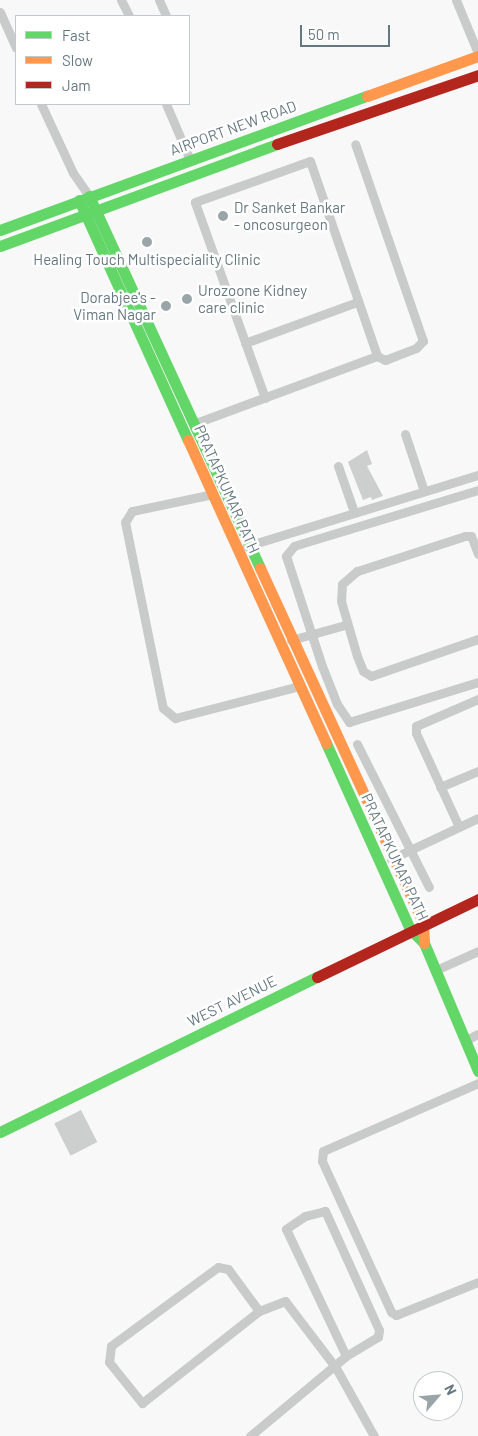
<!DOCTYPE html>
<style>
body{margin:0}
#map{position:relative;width:478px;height:1436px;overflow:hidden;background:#f8f8f8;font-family:Barlow,sans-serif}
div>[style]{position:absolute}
.building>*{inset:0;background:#cdcfcf;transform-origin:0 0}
.street>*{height:9px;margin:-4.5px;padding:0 4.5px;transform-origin:4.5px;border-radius:4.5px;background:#c9cbcb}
.fast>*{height:11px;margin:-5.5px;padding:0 5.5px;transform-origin:5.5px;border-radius:5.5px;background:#63d668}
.slow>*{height:11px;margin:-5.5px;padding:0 5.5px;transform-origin:5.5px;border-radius:5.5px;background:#ff974d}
.jam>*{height:11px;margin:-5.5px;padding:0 5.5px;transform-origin:5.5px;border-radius:5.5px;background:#b3261e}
.dots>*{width:14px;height:14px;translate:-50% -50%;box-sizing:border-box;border:2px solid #fff;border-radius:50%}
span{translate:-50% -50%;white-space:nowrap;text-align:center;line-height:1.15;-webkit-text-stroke:5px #fff;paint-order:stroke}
.street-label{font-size:15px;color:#66787f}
.poi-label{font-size:15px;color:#66787f}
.left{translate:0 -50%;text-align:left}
.right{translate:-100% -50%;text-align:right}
.legend{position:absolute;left:15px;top:15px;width:175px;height:90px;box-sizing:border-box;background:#fff;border:1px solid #c2c9cc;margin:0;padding:6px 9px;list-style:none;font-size:15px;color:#66787f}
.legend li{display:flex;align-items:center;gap:10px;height:25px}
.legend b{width:25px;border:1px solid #c2c9cc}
.north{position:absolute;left:413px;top:1371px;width:50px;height:50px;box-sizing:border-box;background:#fff;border:1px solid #c2c9cc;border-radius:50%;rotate:63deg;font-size:14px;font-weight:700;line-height:20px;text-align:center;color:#66787f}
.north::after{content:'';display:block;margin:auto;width:18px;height:22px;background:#99a5a9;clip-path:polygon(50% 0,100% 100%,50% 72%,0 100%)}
.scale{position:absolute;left:300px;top:25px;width:90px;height:22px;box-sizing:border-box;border:2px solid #66787f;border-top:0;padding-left:6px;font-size:15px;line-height:18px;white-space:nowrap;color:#66787f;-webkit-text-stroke:4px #fff;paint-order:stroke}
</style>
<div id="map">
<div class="building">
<div style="clip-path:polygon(367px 450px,372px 464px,367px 466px,383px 496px,372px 500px,371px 497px,363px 500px,348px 462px)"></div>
<div style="left:81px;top:1110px;width:36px;height:30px;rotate:63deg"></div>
</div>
<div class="street">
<div style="left:121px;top:0;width:18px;rotate:63deg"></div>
<div style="left:159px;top:0;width:17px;rotate:66deg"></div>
<div style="left:456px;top:0;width:57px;rotate:67.5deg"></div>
<div style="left:0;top:12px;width:39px;rotate:66deg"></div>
<div style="left:41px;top:104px;width:76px;rotate:65.1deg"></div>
<div style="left:73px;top:173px;width:28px;rotate:55deg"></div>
<div style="left:166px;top:104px;width:61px;rotate:66.8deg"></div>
<div style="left:245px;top:343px;width:119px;rotate:-20.1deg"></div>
<div style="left:265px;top:398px;width:208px;rotate:-109.7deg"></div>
<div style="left:195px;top:202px;width:122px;rotate:-19.6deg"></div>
<div style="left:310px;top:161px;width:206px;rotate:71deg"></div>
<div style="left:377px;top:356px;width:9px;rotate:27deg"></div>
<div style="left:385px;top:360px;width:33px;rotate:-21deg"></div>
<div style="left:416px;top:348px;width:10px;rotate:-45deg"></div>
<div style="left:423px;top:341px;width:208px;rotate:-109deg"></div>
<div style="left:193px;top:424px;width:196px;rotate:-20.3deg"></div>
<div style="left:405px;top:434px;width:60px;rotate:71.6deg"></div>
<div style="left:338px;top:466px;width:49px;rotate:70.8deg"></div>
<div style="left:478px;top:490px;width:192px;rotate:163.1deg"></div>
<div style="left:294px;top:546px;width:13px;rotate:129deg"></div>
<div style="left:286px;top:556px;width:116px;rotate:71.9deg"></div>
<div style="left:322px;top:666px;width:41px;rotate:68.5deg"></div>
<div style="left:337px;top:704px;width:22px;rotate:56deg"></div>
<div style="left:349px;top:722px;width:135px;rotate:-17.2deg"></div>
<div style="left:213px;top:494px;width:83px;rotate:168.1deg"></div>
<div style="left:132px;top:511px;width:13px;rotate:122deg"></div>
<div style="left:125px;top:522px;width:190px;rotate:78.5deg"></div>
<div style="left:163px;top:708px;width:16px;rotate:40deg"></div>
<div style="left:175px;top:718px;width:129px;rotate:-14.4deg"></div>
<div style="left:247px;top:546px;width:242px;rotate:-17.1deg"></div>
<div style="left:478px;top:554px;width:19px;rotate:-111deg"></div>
<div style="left:471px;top:536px;width:6px;rotate:180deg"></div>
<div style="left:465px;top:536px;width:114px;rotate:162deg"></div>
<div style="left:357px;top:571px;width:20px;rotate:139deg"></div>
<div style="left:342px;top:584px;width:17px;rotate:93deg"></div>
<div style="left:341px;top:601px;width:57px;rotate:73.8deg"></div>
<div style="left:357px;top:656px;width:16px;rotate:68deg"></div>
<div style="left:363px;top:671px;width:9px;rotate:32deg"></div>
<div style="left:371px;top:676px;width:113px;rotate:-19.1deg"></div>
<div style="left:291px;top:640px;width:56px;rotate:-15.5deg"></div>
<div style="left:357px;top:744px;width:160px;rotate:63.3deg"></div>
<div style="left:440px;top:787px;width:41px;rotate:-22.8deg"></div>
<div style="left:459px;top:827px;width:103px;rotate:-114.6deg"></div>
<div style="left:416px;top:733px;width:7px;rotate:-90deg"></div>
<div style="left:416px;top:726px;width:68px;rotate:-23.5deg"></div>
<div style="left:391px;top:859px;width:96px;rotate:-25.2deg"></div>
<div style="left:436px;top:970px;width:46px;rotate:-24.3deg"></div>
<div style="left:466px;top:1040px;width:13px;rotate:-27deg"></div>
<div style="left:478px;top:1083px;width:169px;rotate:156.3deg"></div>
<div style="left:323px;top:1151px;width:10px;rotate:96deg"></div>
<div style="left:322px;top:1161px;width:166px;rotate:65.4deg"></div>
<div style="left:391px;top:1312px;width:6px;rotate:31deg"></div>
<div style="left:396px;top:1315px;width:88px;rotate:-21.9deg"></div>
<div style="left:259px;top:1311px;width:52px;rotate:-126.4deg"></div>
<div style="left:228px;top:1269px;width:10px;rotate:-169deg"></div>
<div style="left:218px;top:1267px;width:133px;rotate:143.6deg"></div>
<div style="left:111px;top:1346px;width:16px;rotate:97deg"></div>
<div style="left:109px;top:1362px;width:53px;rotate:51.2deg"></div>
<div style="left:142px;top:1403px;width:149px;rotate:-38.2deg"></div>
<div style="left:259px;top:1311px;width:28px;rotate:-21deg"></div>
<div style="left:285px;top:1301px;width:84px;rotate:52.7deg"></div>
<div style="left:336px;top:1368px;width:78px;rotate:60.8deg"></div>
<div style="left:250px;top:1436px;width:125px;rotate:-39.8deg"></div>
<div style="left:346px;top:1356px;width:37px;rotate:-31deg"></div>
<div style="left:378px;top:1337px;width:7px;rotate:-82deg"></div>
<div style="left:379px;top:1330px;width:131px;rotate:-114.4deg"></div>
<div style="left:325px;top:1211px;width:21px;rotate:166deg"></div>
<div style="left:305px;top:1216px;width:23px;rotate:146deg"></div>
<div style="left:286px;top:1229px;width:140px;rotate:64.7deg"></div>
</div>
<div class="fast">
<div style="left:89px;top:196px;width:409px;rotate:65.3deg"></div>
<div style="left:79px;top:200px;width:264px;rotate:65.6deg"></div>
<div style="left:0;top:230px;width:391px;rotate:-20.1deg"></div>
<div style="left:0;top:246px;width:295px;rotate:-20.2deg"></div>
<div style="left:326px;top:743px;width:204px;rotate:65.7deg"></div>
<div style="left:410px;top:929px;width:20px;rotate:45deg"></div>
<div style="left:424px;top:943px;width:139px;rotate:67.1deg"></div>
<div style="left:0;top:1132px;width:353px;rotate:-26.1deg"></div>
</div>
<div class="slow">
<div style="left:367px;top:96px;width:118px;rotate:-19.8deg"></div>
<div style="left:188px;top:440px;width:333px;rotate:65.5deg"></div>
<div style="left:260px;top:568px;width:391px;rotate:65.3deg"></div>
<div style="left:423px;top:923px;width:20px;rotate:87deg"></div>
</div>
<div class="jam">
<div style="left:277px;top:144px;width:213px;rotate:-18.9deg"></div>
<div style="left:317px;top:977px;width:179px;rotate:-25.8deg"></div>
</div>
<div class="dots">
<div style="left:223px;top:216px;background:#99a5a9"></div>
<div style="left:147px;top:242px;background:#99a5a9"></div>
<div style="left:187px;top:299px;background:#99a5a9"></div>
<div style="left:166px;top:306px;background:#99a5a9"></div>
</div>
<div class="street-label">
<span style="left:233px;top:128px;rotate:-20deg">AIRPORT NEW ROAD</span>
<span style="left:227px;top:489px;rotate:66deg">PRATAPKUMAR PATH</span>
<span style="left:395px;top:857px;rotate:65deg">PRATAPKUMAR PATH</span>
<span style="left:232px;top:1001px;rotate:-26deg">WEST AVENUE</span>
</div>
<div class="poi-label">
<span class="left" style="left:234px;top:216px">Dr Sanket Bankar<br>- oncosurgeon</span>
<span style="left:147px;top:260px">Healing Touch Multispeciality Clinic</span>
<span class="left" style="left:198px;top:299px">Urozoone Kidney<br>care clinic</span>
<span class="right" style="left:156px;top:306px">Dorabjee's -<br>Viman Nagar</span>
</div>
<ul class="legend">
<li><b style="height:6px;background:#63d668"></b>Fast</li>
<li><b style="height:6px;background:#ff974d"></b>Slow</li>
<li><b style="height:6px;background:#b3261e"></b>Jam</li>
</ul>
<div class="north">N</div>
<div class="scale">50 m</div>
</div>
